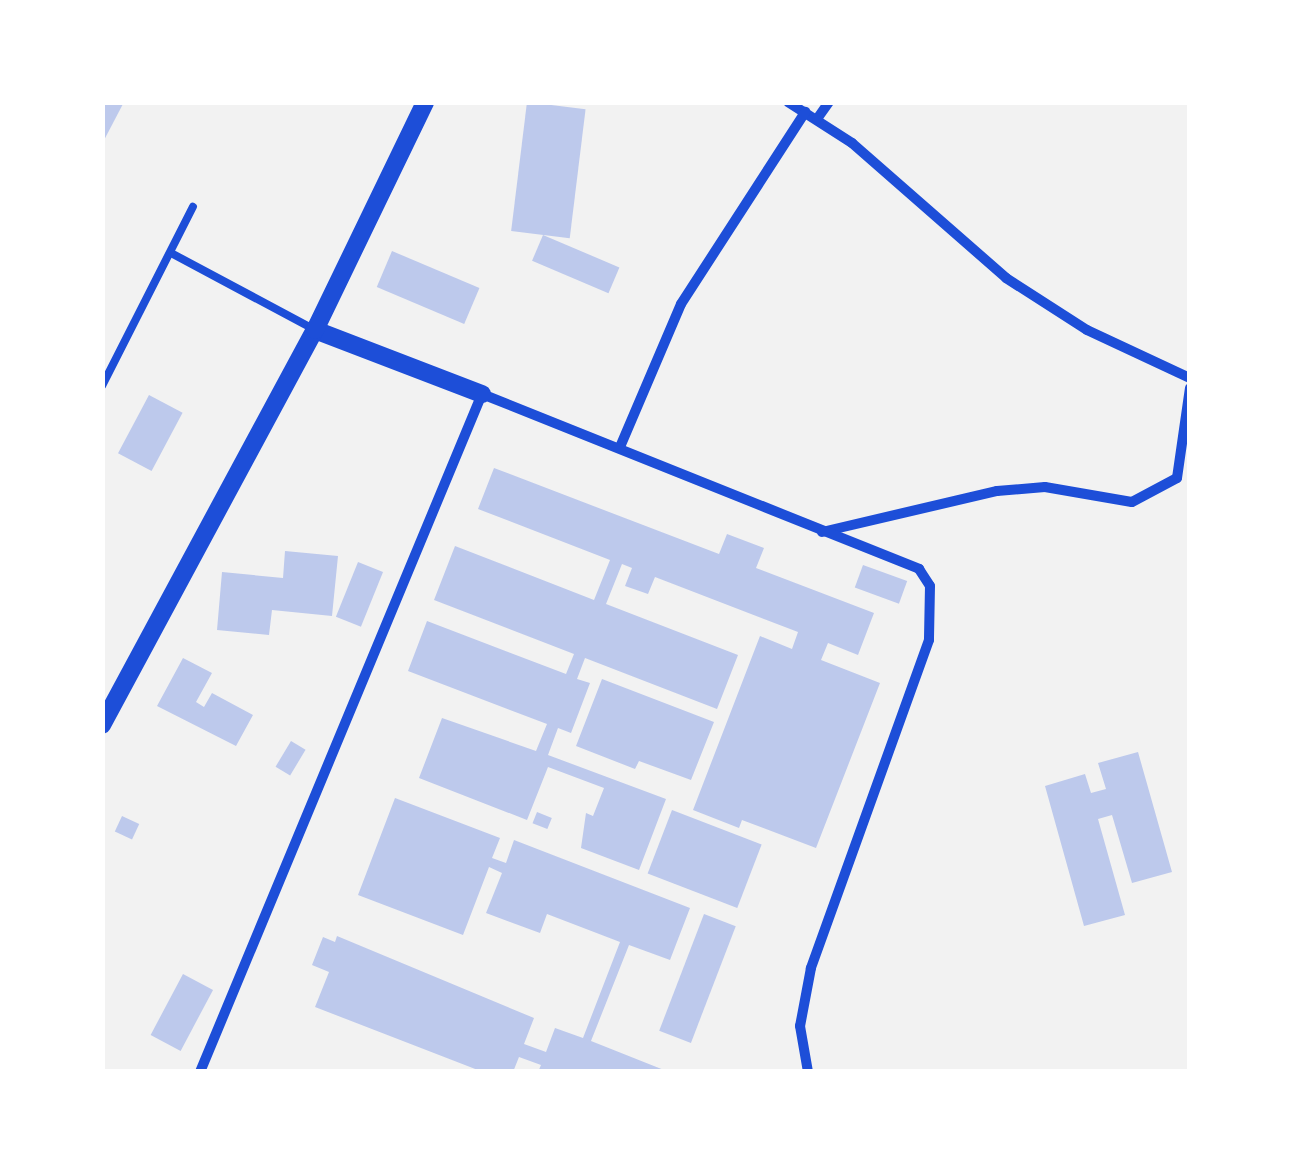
<!DOCTYPE html>
<style>
body{margin:0}
#map{position:relative;width:1292px;height:1174px;overflow:hidden;background:#f2f2f2;font-family:"Open Sans",sans-serif}
div>[style]{position:absolute}
.building>*{inset:0;background:#bdc9ec;transform-origin:0 0}
.service>*{height:8px;margin:-4px;padding:0 4px;transform-origin:4px;border-radius:4px;background:#1d4ed8}
.minor>*{height:10px;margin:-5px;padding:0 5px;transform-origin:5px;border-radius:5px;background:#1d4ed8}
.tertiary>*{height:18px;margin:-9px;padding:0 9px;transform-origin:9px;border-radius:9px;background:#1d4ed8}
span{translate:-50% -50%;white-space:nowrap;text-align:center;line-height:1.15;-webkit-text-stroke:8px #fff;paint-order:stroke}
.frame{position:absolute;inset:0;border:105px solid #fff;pointer-events:none}
</style>
<div id="map">
<div class="building">
<div style="clip-path:polygon(102px 102px,124px 102px,102px 144px)"></div>
<div style="left:527px;top:102px;width:59px;height:130px;rotate:7deg"></div>
<div style="left:543px;top:235px;width:83px;height:28px;rotate:23deg"></div>
<div style="left:392px;top:251px;width:95px;height:39px;rotate:23deg"></div>
<div style="left:149px;top:395px;width:38px;height:66px;rotate:28deg"></div>
<div style="clip-path:polygon(494px 468px,719px 554px,727px 534px,764px 548px,756px 568px,874px 613px,858px 655px,828px 643px,821px 660px,880px 683px,816px 848px,742px 820px,739px 828px,693px 810px,760px 636px,792px 649px,798px 632px,655px 577px,648px 594px,625px 586px,632px 568px,622px 564px,606px 604px,738px 655px,717px 709px,585px 658px,577px 679px,590px 683px,571px 733px,558px 728px,548px 755px,666px 799px,639px 870px,581px 848px,586px 813px,593px 816px,604px 788px,548px 767px,527px 820px,419px 778px,442px 718px,536px 751px,547px 724px,408px 671px,427px 621px,566px 674px,574px 654px,434px 600px,455px 546px,594px 600px,610px 560px,478px 509px)"></div>
<div style="clip-path:polygon(285px 551px,338px 556px,332px 616px,272px 610px,269px 635px,217px 630px,222px 572px,283px 578px)"></div>
<div style="left:358px;top:562px;width:27px;height:59px;rotate:22deg"></div>
<div style="left:863px;top:565px;width:47px;height:24px;rotate:20deg"></div>
<div style="clip-path:polygon(183px 658px,212px 673px,196px 702px,204px 707px,212px 693px,253px 715px,236px 746px,157px 706px)"></div>
<div style="clip-path:polygon(602px 679px,714px 722px,691px 780px,639px 761px,635px 769px,576px 746px)"></div>
<div style="left:291px;top:741px;width:17px;height:30px;rotate:31deg"></div>
<div style="clip-path:polygon(1138px 752px,1172px 872px,1132px 883px,1112px 815px,1098px 819px,1125px 915px,1084px 926px,1045px 786px,1085px 774px,1091px 793px,1106px 789px,1098px 763px)"></div>
<div style="clip-path:polygon(395px 798px,500px 838px,492px 858px,506px 863px,514px 840px,690px 908px,670px 960px,629px 945px,591px 1041px,669px 1072px,538px 1072px,541px 1065px,519px 1057px,513px 1072px,483px 1072px,315px 1007px,329px 972px,312px 965px,323px 937px,335px 942px,337px 936px,534px 1018px,524px 1044px,546px 1052px,555px 1028px,583px 1038px,620px 942px,547px 914px,540px 933px,486px 913px,502px 873px,489px 867px,463px 935px,358px 895px)"></div>
<div style="left:672px;top:810px;width:96px;height:68px;rotate:21deg"></div>
<div style="left:537px;top:812px;width:16px;height:12px;rotate:22deg"></div>
<div style="left:122px;top:816px;width:19px;height:17px;rotate:25deg"></div>
<div style="left:704px;top:914px;width:34px;height:125px;rotate:21deg"></div>
<div style="left:183px;top:974px;width:34px;height:69px;rotate:28deg"></div>
</div>
<div class="service">
<div style="left:171px;top:253px;width:163px;rotate:28.1deg"></div>
<div style="left:102px;top:386px;width:201px;rotate:-63.1deg"></div>
</div>
<div class="minor">
<div style="left:788px;top:102px;width:76px;rotate:32.6deg"></div>
<div style="left:852px;top:143px;width:205px;rotate:41.2deg"></div>
<div style="left:1006px;top:278px;width:96px;rotate:32.7deg"></div>
<div style="left:1087px;top:330px;width:114px;rotate:25deg"></div>
<div style="left:817px;top:119px;width:21px;rotate:-55deg"></div>
<div style="left:620px;top:447px;width:155px;rotate:-66.9deg"></div>
<div style="left:681px;top:304px;width:229px;rotate:-57.1deg"></div>
<div style="left:822px;top:532px;width:180px;rotate:-13.2deg"></div>
<div style="left:997px;top:491px;width:48px;rotate:-4.8deg"></div>
<div style="left:1045px;top:487px;width:88px;rotate:9.8deg"></div>
<div style="left:1132px;top:502px;width:51px;rotate:-28.1deg"></div>
<div style="left:1177px;top:478px;width:91px;rotate:-81.8deg"></div>
<div style="left:200px;top:1072px;width:734px;rotate:-67.42deg"></div>
<div style="left:482px;top:394px;width:471px;rotate:21.8deg"></div>
<div style="left:919px;top:569px;width:20px;rotate:57deg"></div>
<div style="left:930px;top:586px;width:54px;rotate:91.1deg"></div>
<div style="left:929px;top:640px;width:349px;rotate:109.8deg"></div>
<div style="left:811px;top:968px;width:59px;rotate:100.7deg"></div>
<div style="left:800px;top:1026px;width:47px;rotate:80.1deg"></div>
</div>
<div class="tertiary">
<div style="left:315px;top:330px;width:179px;rotate:21deg"></div>
<div style="left:102px;top:725px;width:449px;rotate:-61.7deg"></div>
<div style="left:315px;top:330px;width:253px;rotate:-64.2deg"></div>
</div>
<div class="frame"></div>
</div>
